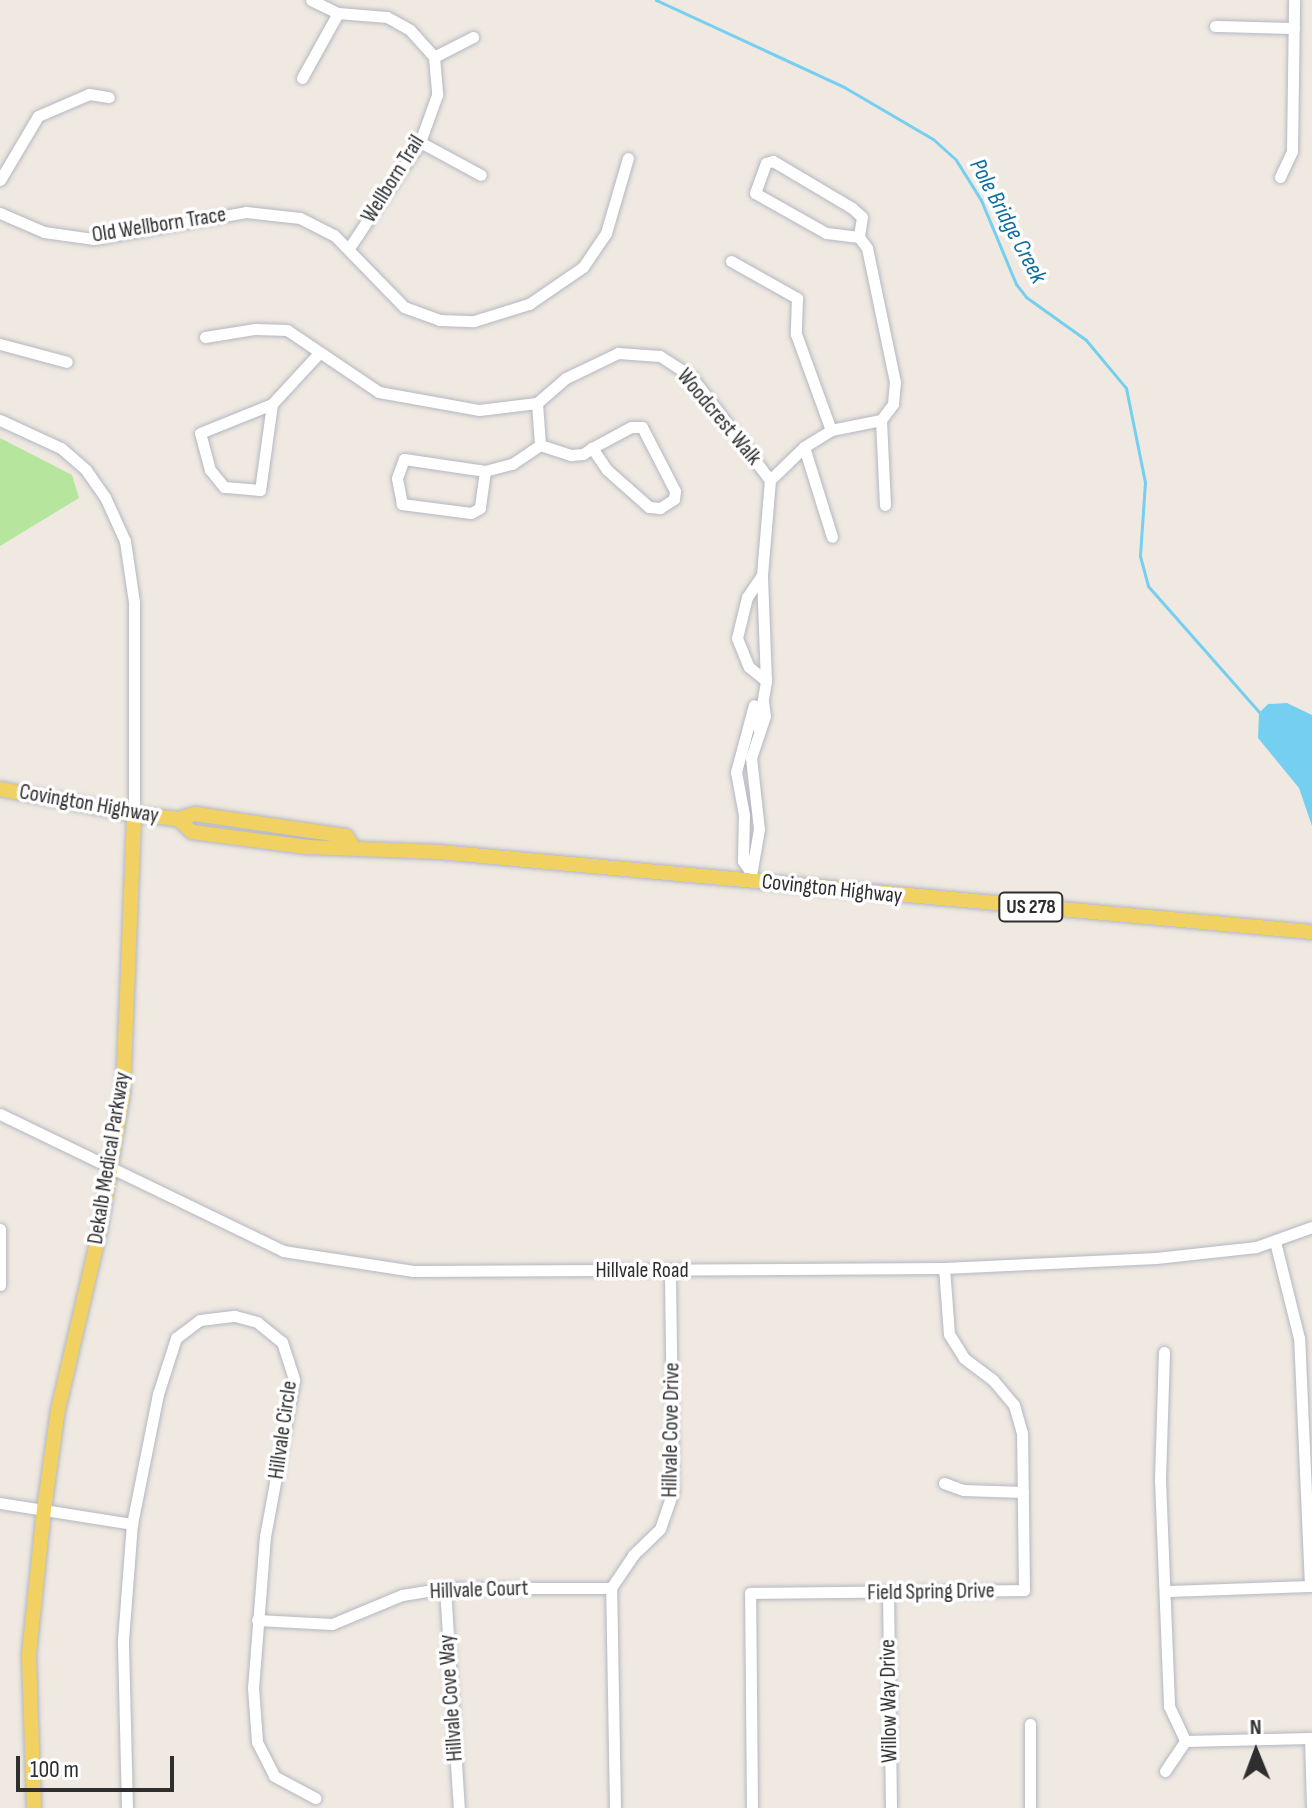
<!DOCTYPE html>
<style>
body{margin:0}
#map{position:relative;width:1312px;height:1808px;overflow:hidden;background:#efe9e1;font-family:"Sofia Sans Condensed",sans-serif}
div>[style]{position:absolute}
.green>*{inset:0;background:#b6e59e}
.water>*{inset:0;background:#75cff0}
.stream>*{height:3px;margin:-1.5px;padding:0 1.5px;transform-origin:1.5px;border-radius:1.5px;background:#75cff0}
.roads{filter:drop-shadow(0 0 2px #b4b7c1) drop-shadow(0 0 2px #b4b7c1)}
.minor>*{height:11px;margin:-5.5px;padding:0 5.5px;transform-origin:5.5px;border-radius:5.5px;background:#fff}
.major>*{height:14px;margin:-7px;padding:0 7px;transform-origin:7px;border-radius:7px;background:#f2d163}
span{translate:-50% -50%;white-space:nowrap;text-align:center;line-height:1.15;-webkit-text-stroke:7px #fff;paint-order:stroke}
.shield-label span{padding:2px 6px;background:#fff;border:2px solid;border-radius:6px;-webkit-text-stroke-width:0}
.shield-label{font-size:20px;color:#2e2e2e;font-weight:700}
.street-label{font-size:22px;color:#2e2e2e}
.water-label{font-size:24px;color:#0d6fa3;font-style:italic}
.north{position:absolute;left:1216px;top:1712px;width:80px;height:80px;-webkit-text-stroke:6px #fff;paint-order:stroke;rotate:359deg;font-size:22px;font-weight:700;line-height:32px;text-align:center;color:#2e2e2e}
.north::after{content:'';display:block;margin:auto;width:28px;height:36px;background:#2e2e2e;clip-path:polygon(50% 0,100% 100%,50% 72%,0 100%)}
.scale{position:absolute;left:16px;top:1756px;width:158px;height:36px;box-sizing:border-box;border:4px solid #2e2e2e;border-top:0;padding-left:10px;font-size:24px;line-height:28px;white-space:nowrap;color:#2e2e2e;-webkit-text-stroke:6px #fff;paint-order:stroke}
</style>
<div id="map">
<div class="green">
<div style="clip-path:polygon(0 438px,72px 475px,79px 498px,0 546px)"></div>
</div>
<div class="water">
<div style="clip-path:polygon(1287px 703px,1312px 715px,1312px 826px,1299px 788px,1258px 738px,1259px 713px,1268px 704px)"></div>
</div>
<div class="stream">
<div style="left:656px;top:0;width:207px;rotate:24.8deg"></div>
<div style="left:844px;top:87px;width:103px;rotate:30.3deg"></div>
<div style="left:933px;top:139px;width:31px;rotate:42deg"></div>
<div style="left:956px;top:160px;width:47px;rotate:58deg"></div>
<div style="left:981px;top:200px;width:91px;rotate:67.4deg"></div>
<div style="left:1016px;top:284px;width:16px;rotate:52deg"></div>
<div style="left:1026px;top:297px;width:74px;rotate:35.6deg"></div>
<div style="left:1086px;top:340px;width:62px;rotate:50.2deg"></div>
<div style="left:1126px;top:388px;width:96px;rotate:78.6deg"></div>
<div style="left:1145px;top:482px;width:74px;rotate:93.9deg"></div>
<div style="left:1140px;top:556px;width:31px;rotate:75deg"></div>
<div style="left:1148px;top:586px;width:171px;rotate:48.6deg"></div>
</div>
<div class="roads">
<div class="minor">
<div style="left:311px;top:0;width:30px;rotate:26deg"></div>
<div style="left:338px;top:13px;width:49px;rotate:4.7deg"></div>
<div style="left:387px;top:17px;width:26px;rotate:29deg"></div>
<div style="left:410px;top:30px;width:36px;rotate:48deg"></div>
<div style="left:434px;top:57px;width:38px;rotate:85deg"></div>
<div style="left:437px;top:95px;width:50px;rotate:109.9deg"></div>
<div style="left:420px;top:142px;width:128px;rotate:123.8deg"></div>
<div style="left:1215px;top:26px;width:79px;rotate:1.5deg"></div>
<div style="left:434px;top:57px;width:44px;rotate:-27.1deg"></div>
<div style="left:302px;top:78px;width:74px;rotate:-61deg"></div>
<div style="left:420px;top:142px;width:69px;rotate:28.4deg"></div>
<div style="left:773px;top:161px;width:92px;rotate:30.7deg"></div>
<div style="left:852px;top:208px;width:13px;rotate:42deg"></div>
<div style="left:862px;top:217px;width:20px;rotate:99deg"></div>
<div style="left:859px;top:237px;width:33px;rotate:-173deg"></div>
<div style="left:826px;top:233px;width:81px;rotate:-150.6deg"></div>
<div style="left:755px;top:193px;width:32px;rotate:-70deg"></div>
<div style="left:766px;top:163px;width:7px;rotate:-16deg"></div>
<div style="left:1280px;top:177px;width:29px;rotate:-65deg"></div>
<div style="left:1292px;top:151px;width:151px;rotate:-89.2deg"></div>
<div style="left:0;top:180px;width:74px;rotate:-59.3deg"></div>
<div style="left:38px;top:116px;width:56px;rotate:-23.3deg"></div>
<div style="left:89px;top:94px;width:20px;rotate:9deg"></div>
<div style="left:0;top:213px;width:48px;rotate:23.4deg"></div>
<div style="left:44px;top:232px;width:49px;rotate:8.1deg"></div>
<div style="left:93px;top:239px;width:155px;rotate:-10deg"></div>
<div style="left:246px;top:212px;width:54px;rotate:6.3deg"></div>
<div style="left:300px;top:218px;width:38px;rotate:27deg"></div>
<div style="left:334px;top:235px;width:100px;rotate:45.8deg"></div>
<div style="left:404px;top:307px;width:37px;rotate:20deg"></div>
<div style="left:439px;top:320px;width:35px;rotate:2deg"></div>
<div style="left:474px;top:321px;width:58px;rotate:-17.2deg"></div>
<div style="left:529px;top:304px;width:65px;rotate:-34.4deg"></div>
<div style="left:583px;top:267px;width:41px;rotate:-55.9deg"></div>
<div style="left:606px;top:233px;width:78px;rotate:-73.7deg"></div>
<div style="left:731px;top:261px;width:76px;rotate:29.3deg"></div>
<div style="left:797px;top:298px;width:36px;rotate:92deg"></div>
<div style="left:796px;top:334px;width:102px;rotate:70deg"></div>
<div style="left:205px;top:337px;width:51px;rotate:-9.1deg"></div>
<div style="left:255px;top:329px;width:32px;rotate:2deg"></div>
<div style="left:287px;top:330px;width:111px;rotate:34deg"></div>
<div style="left:379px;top:392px;width:102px;rotate:10.2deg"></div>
<div style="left:479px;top:410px;width:58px;rotate:-6.9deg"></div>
<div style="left:537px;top:403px;width:38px;rotate:-41deg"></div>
<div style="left:566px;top:378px;width:58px;rotate:-25.7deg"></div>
<div style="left:618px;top:353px;width:42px;rotate:4.1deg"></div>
<div style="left:660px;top:356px;width:37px;rotate:33deg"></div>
<div style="left:691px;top:376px;width:131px;rotate:52.8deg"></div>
<div style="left:0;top:344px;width:69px;rotate:15deg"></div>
<div style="left:537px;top:403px;width:42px;rotate:85.9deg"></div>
<div style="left:272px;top:404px;width:87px;rotate:97.9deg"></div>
<div style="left:260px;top:490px;width:36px;rotate:-175deg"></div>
<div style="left:224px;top:487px;width:22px;rotate:-129deg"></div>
<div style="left:210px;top:470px;width:38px;rotate:-105deg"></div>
<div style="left:200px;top:433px;width:78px;rotate:-21.9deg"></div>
<div style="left:272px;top:404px;width:69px;rotate:-47.3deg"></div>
<div style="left:0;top:420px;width:67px;rotate:24.7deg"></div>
<div style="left:61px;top:448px;width:33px;rotate:41deg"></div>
<div style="left:86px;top:470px;width:33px;rotate:55deg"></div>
<div style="left:105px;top:497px;width:48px;rotate:65.6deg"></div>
<div style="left:125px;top:541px;width:62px;rotate:81.6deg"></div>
<div style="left:134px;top:602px;width:212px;rotate:90deg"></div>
<div style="left:881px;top:420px;width:85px;rotate:87.3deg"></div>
<div style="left:804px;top:447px;width:94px;rotate:72.7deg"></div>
<div style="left:404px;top:459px;width:82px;rotate:8.4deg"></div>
<div style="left:485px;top:471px;width:37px;rotate:98deg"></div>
<div style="left:480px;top:508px;width:10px;rotate:151deg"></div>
<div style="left:471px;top:513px;width:70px;rotate:-172.6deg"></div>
<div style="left:402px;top:504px;width:26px;rotate:-101deg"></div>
<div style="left:397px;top:478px;width:20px;rotate:-70deg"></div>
<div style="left:485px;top:471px;width:28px;rotate:-15deg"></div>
<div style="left:512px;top:464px;width:34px;rotate:-34deg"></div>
<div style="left:540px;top:445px;width:33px;rotate:18deg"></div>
<div style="left:571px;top:455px;width:12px;rotate:-5deg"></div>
<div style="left:583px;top:454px;width:11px;rotate:-34deg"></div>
<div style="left:592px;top:448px;width:44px;rotate:-28.3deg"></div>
<div style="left:631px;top:427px;width:11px"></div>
<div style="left:642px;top:427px;width:72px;rotate:62.7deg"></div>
<div style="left:675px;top:491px;width:8px;rotate:97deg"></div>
<div style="left:674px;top:499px;width:17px;rotate:147deg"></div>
<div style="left:660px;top:508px;width:11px;rotate:-175deg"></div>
<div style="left:649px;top:507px;width:56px;rotate:-138.6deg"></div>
<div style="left:607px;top:470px;width:27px;rotate:-124deg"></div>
<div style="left:762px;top:575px;width:27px;rotate:124deg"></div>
<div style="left:747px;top:597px;width:42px;rotate:103.7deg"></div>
<div style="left:737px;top:638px;width:31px;rotate:68deg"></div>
<div style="left:749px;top:667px;width:22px;rotate:39deg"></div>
<div style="left:758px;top:728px;width:48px;rotate:-80.3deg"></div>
<div style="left:766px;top:681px;width:106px;rotate:-92.2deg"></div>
<div style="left:762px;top:575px;width:95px;rotate:-85.2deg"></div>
<div style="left:770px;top:480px;width:47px;rotate:-44.1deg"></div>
<div style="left:804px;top:447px;width:32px;rotate:-32deg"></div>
<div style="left:831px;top:430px;width:51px;rotate:-11.3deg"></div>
<div style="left:881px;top:420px;width:20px;rotate:-53deg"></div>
<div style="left:893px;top:404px;width:22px;rotate:-85deg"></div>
<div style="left:895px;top:382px;width:137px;rotate:-101.8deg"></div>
<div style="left:867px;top:248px;width:14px;rotate:-126deg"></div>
<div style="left:750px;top:871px;width:12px;rotate:-125deg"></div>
<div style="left:743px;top:861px;width:46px;rotate:-88.8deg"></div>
<div style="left:744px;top:815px;width:44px;rotate:-100.5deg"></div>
<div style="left:736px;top:772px;width:69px;rotate:-75deg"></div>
<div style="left:750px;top:881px;width:53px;rotate:-80.2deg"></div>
<div style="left:759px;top:829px;width:71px;rotate:-96.4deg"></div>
<div style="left:751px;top:758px;width:44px;rotate:-71.6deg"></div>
<div style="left:765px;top:716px;width:14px;rotate:-98deg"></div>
<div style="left:0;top:1114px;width:314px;rotate:25.8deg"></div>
<div style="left:283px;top:1251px;width:132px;rotate:8.7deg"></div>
<div style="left:413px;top:1271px;width:531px;rotate:-0.32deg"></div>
<div style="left:944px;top:1268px;width:212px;rotate:-2.7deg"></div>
<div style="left:1156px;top:1258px;width:101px;rotate:-6.3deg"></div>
<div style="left:1256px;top:1247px;width:59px;rotate:-19.7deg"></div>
<div style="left:0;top:1229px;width:56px;rotate:90deg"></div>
<div style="left:1164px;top:1352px;width:128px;rotate:91.8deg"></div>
<div style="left:1160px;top:1480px;width:226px;rotate:87.7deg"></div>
<div style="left:1169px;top:1706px;width:38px;rotate:65deg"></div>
<div style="left:944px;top:1483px;width:20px;rotate:20deg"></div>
<div style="left:963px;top:1490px;width:60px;rotate:1.9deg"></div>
<div style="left:0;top:1503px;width:134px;rotate:9deg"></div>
<div style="left:445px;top:1588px;width:220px;rotate:86.4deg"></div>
<div style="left:1168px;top:1591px;width:142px;rotate:-2deg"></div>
<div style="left:1310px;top:1586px;width:248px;rotate:-92.5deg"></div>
<div style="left:1299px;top:1338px;width:99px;rotate:-104deg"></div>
<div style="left:888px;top:1593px;width:215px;rotate:89.2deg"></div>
<div style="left:257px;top:1620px;width:75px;rotate:3.1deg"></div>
<div style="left:332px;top:1624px;width:76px;rotate:-22.5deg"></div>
<div style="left:402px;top:1595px;width:44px;rotate:-9.2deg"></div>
<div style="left:445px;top:1588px;width:166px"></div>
<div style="left:1030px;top:1724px;width:84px;rotate:90deg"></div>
<div style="left:1165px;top:1771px;width:36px;rotate:-56deg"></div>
<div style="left:1185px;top:1741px;width:125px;rotate:-1.4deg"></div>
<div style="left:1310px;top:1738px;width:69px;rotate:88.3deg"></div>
<div style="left:127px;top:1808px;width:168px;rotate:-91.4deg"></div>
<div style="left:123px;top:1640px;width:116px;rotate:-85.6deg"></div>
<div style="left:132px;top:1524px;width:133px;rotate:-78.7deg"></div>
<div style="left:158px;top:1394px;width:59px;rotate:-72.2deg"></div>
<div style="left:176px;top:1338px;width:30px;rotate:-37deg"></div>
<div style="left:200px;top:1320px;width:35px;rotate:-7deg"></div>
<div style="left:235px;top:1316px;width:23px;rotate:15deg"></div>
<div style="left:257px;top:1322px;width:32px;rotate:39deg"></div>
<div style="left:282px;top:1342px;width:40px;rotate:72deg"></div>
<div style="left:294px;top:1380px;width:159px;rotate:100.5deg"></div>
<div style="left:265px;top:1536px;width:151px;rotate:94.5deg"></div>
<div style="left:253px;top:1687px;width:55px;rotate:85.8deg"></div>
<div style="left:257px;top:1742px;width:38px;rotate:63deg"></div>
<div style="left:274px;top:1776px;width:47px;rotate:28.2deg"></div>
<div style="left:615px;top:1808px;width:220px;rotate:-91deg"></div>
<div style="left:611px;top:1588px;width:40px;rotate:-56deg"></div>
<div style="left:633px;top:1555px;width:37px;rotate:-44deg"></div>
<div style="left:660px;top:1529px;width:39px;rotate:-71deg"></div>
<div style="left:673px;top:1492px;width:221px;rotate:-90.8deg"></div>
<div style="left:752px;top:1808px;width:215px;rotate:-90.5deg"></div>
<div style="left:750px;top:1593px;width:274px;rotate:-0.6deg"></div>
<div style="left:1024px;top:1590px;width:157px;rotate:-90.7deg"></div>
<div style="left:1022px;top:1433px;width:29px;rotate:-106deg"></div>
<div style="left:1014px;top:1405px;width:33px;rotate:-130deg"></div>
<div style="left:993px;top:1380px;width:36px;rotate:-143deg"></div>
<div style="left:964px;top:1358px;width:28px;rotate:-122deg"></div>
<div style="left:949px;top:1334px;width:66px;rotate:-94.3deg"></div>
</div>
<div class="major">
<div style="left:0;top:789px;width:136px;rotate:10.6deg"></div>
<div style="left:134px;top:814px;width:44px;rotate:6.5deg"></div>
<div style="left:178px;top:819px;width:18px;rotate:-16deg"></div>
<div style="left:195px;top:814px;width:153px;rotate:8.3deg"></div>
<div style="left:346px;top:836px;width:11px;rotate:56deg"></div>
<div style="left:178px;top:819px;width:19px;rotate:43deg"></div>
<div style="left:192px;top:832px;width:116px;rotate:7.4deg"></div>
<div style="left:307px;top:847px;width:132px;rotate:2.2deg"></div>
<div style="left:439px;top:852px;width:877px;rotate:5.24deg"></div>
<div style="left:34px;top:1808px;width:154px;rotate:-91.9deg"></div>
<div style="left:29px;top:1654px;width:146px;rotate:-84.1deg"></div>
<div style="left:44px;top:1509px;width:100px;rotate:-82deg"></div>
<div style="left:58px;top:1410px;width:185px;rotate:-76.9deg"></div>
<div style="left:100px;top:1230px;width:139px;rotate:-80.5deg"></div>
<div style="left:123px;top:1093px;width:279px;rotate:-87.7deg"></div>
</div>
</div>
<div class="shield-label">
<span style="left:1031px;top:907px">US 278</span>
</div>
<div class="street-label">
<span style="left:393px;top:179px;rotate:-58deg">Wellborn Trail</span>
<span style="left:159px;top:225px;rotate:-9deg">Old Wellborn Trace</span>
<span style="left:719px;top:417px;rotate:50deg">Woodcrest Walk</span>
<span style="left:89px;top:804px;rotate:10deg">Covington Highway</span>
<span style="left:832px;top:889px;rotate:6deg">Covington Highway</span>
<span style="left:109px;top:1158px;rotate:-81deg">Dekalb Medical Parkway</span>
<span style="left:642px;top:1271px">Hillvale Road</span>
<span style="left:283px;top:1430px;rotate:-82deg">Hillvale Circle</span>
<span style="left:671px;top:1430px;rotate:-89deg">Hillvale Cove Drive</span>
<span style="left:479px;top:1590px;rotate:-2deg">Hillvale Court</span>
<span style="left:931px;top:1592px;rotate:-1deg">Field Spring Drive</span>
<span style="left:451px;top:1698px;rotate:-94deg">Hillvale Cove Way</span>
<span style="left:889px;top:1701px;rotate:-91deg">Willow Way Drive</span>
</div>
<div class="water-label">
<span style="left:1008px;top:221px;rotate:62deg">Pole Bridge Creek</span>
</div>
<div class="north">N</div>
<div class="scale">100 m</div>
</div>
